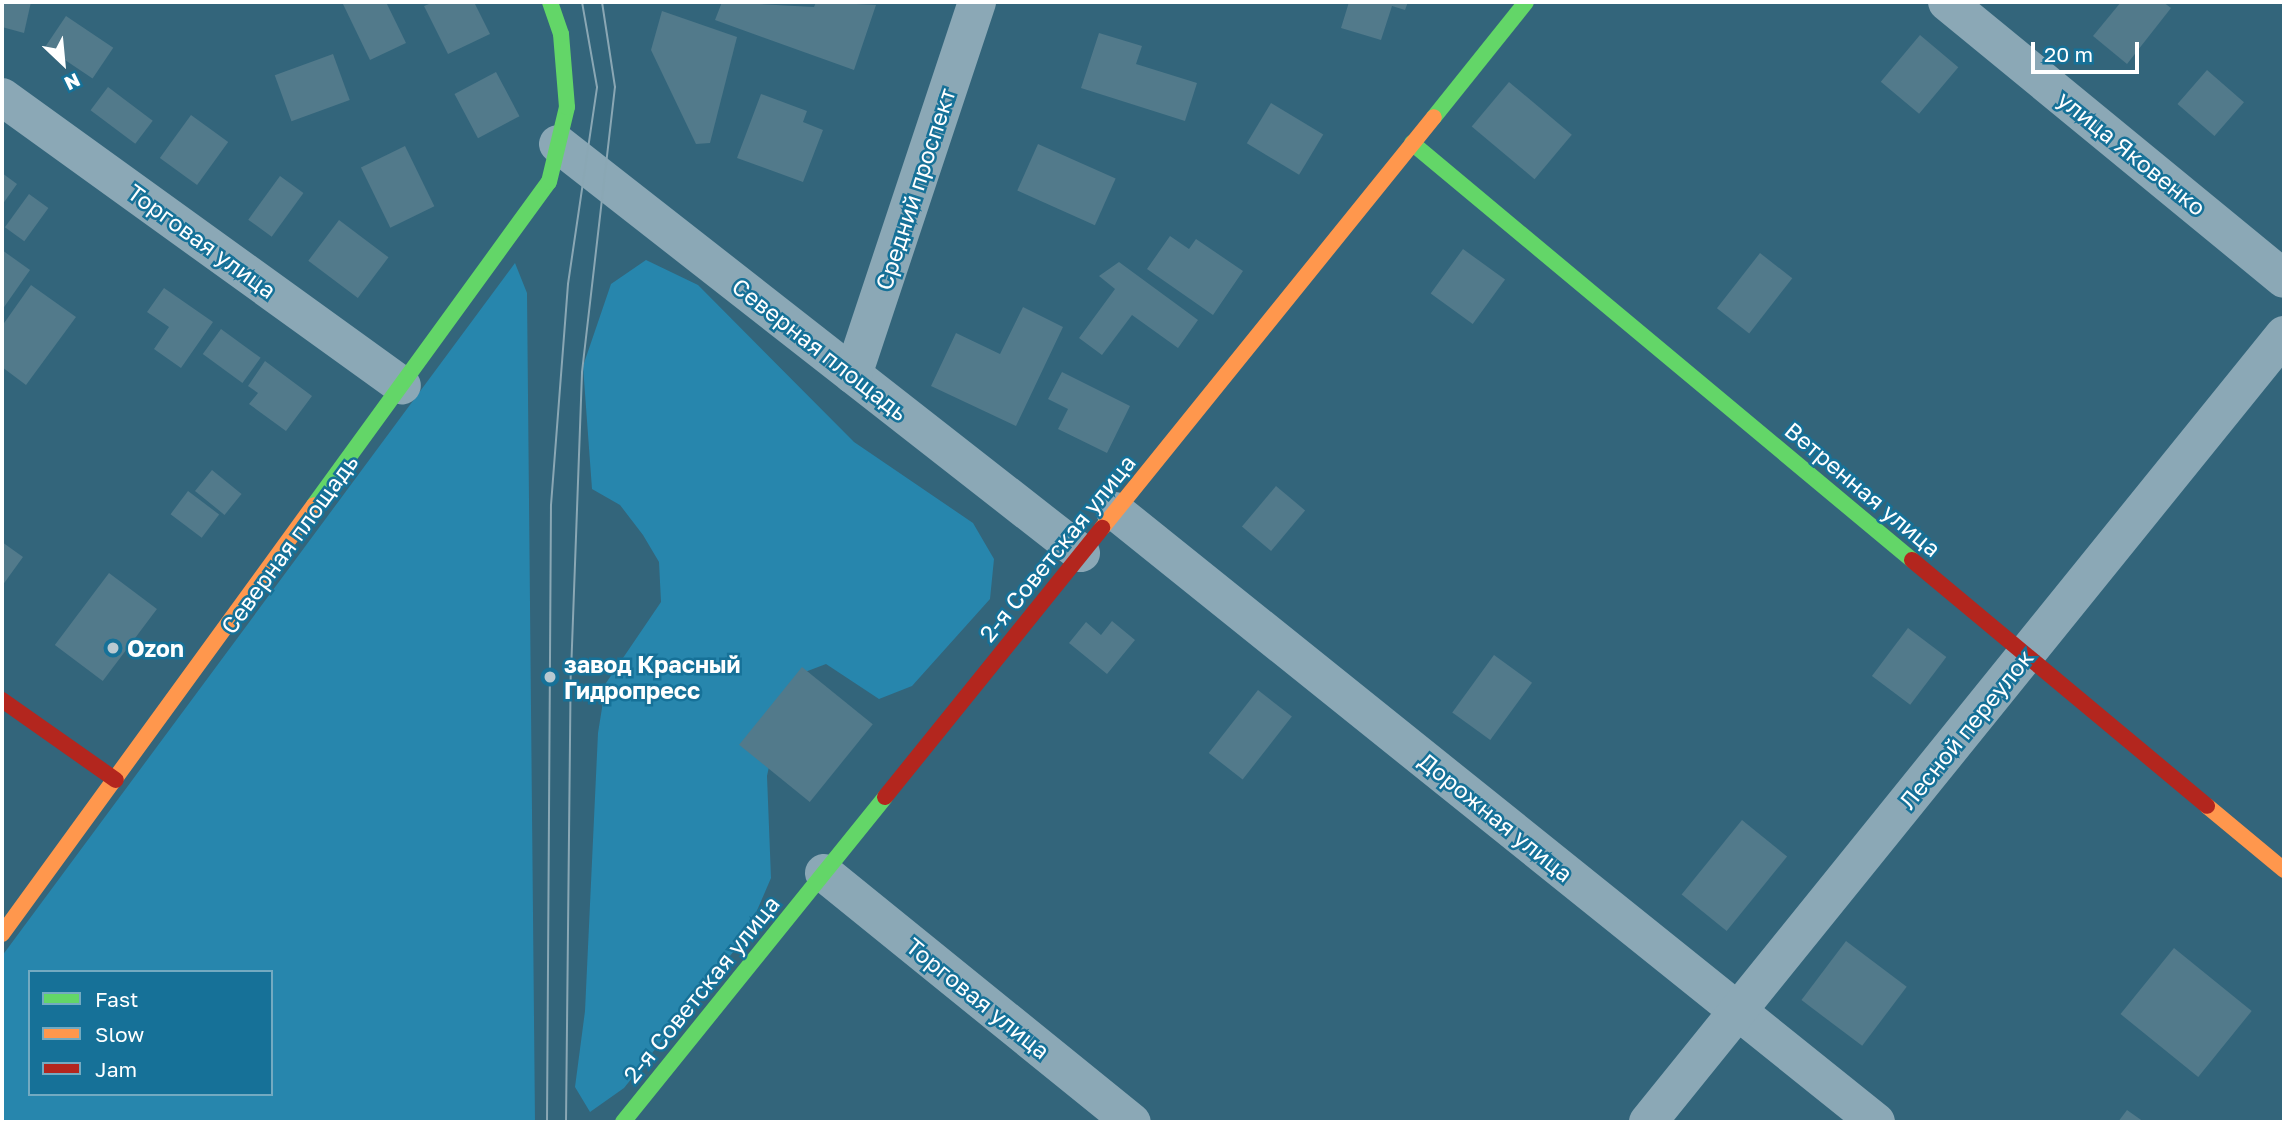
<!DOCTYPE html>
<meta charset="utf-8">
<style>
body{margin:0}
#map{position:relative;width:2286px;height:1124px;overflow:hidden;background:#33657b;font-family:"Golos Text",sans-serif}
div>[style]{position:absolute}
.green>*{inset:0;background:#2786ad}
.building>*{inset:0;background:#527a8b;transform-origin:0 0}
.street>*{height:38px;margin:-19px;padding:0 19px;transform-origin:19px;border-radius:19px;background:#8ba8b6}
.fast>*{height:16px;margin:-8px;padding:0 8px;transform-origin:8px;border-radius:8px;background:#63d668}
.slow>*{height:16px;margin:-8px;padding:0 8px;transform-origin:8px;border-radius:8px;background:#ff974d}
.jam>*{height:16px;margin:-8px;padding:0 8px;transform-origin:8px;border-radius:8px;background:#b3261e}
.tram>*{height:2px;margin:-1px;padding:0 1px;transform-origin:1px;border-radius:1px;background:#8aa7b4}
.dots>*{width:19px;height:19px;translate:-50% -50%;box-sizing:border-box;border:4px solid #167198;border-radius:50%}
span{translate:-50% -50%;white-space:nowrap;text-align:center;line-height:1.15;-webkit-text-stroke:5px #167198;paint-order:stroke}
.street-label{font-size:23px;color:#fff}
.poi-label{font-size:23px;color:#fff;font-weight:700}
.left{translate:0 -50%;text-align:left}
.frame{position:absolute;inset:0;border:4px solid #fff;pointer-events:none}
.legend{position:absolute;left:28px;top:970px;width:245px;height:126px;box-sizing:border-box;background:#167198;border:2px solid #73aac1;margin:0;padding:9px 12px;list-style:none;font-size:21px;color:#fff}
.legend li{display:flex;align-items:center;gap:14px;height:35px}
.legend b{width:35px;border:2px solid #73aac1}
.north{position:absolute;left:28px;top:28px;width:70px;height:70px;-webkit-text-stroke:5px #167198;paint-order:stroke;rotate:154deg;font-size:19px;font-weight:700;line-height:28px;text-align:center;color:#fff}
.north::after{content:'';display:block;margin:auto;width:24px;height:32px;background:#fff;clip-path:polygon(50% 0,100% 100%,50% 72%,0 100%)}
.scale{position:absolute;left:2031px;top:42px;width:108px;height:32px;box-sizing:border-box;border:4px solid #fff;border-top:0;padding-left:9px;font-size:21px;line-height:24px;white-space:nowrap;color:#fff;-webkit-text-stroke:5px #167198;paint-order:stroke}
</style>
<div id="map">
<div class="green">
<div style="clip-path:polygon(646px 260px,698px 285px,854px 442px,973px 523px,994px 559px,990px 599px,912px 686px,879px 699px,826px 664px,805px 672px,780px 714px,767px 776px,771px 878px,746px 936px,624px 1088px,590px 1112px,575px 1087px,585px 1011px,598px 733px,606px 683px,661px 602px,659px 562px,643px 535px,620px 505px,592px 489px,583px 366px,611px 284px)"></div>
<div style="clip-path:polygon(evenodd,515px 263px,527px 293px,535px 1122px,2px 1122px,2px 956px,515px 263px,30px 972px,271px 972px,271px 1094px,30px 1094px,30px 972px)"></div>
</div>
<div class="building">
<div style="clip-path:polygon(2px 2px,31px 2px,24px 33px,2px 27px)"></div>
<div style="clip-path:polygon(342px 2px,386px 2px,406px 43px,370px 60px)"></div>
<div style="clip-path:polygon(434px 2px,474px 2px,490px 34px,448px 54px,424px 6px)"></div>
<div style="clip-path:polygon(722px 2px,814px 7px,816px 2px,876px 5px,854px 70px,715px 20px)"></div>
<div style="clip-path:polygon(1349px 2px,1408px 2px,1405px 10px,1392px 6px,1381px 40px,1341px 28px)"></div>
<div style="clip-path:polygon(2121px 2px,2163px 2px,2171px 8px,2127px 64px,2093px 36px)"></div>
<div style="clip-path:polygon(662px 11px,737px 37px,710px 143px,696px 144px,651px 50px)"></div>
<div style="left:66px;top:16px;width:57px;height:37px;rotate:34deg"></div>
<div style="clip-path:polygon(1099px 33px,1142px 46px,1136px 64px,1197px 83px,1185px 121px,1081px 88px)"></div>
<div style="left:1920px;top:35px;width:50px;height:61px;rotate:40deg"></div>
<div style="left:333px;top:54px;width:49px;height:62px;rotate:70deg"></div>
<div style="left:2207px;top:70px;width:49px;height:45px;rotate:41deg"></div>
<div style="left:496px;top:72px;width:50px;height:47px;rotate:62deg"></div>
<div style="left:1509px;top:82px;width:82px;height:58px;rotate:40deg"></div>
<div style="left:108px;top:87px;width:56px;height:29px;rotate:37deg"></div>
<div style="clip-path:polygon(761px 94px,807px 111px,803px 122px,823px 130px,803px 182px,737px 158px)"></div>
<div style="left:1271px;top:103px;width:61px;height:47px;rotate:31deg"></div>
<div style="left:191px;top:115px;width:46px;height:53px;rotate:36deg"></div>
<div style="left:1038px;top:144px;width:85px;height:51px;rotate:24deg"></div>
<div style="left:405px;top:146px;width:67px;height:49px;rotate:64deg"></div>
<div style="clip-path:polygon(2px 173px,17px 184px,2px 205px)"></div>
<div style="left:280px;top:176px;width:29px;height:54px;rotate:36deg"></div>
<div style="left:29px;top:194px;width:24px;height:41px;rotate:36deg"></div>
<div style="left:339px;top:220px;width:62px;height:51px;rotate:37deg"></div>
<div style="clip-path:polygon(1170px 236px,1189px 249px,1196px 239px,1243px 271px,1213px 315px,1147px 269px)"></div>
<div style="left:1463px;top:249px;width:52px;height:55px;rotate:36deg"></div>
<div style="clip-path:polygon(2px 250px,30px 270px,2px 310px)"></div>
<div style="left:1760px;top:253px;width:41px;height:70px;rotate:38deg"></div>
<div style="clip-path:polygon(1119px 262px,1198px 320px,1178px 348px,1132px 315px,1102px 355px,1079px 338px,1115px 289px,1099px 276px)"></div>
<div style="clip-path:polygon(31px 285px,76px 317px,26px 385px,2px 367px,2px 326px)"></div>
<div style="clip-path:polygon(164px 288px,213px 322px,181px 368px,154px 349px,169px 327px,147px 312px)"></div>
<div style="clip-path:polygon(1023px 307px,1063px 327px,1016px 426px,931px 386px,956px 333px,1000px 354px)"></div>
<div style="left:221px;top:329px;width:49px;height:31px;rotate:36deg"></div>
<div style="clip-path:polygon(265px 361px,312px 396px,286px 431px,249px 404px,258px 393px,248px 386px)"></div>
<div style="clip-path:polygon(1062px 372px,1130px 406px,1107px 453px,1058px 429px,1068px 409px,1048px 399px)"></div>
<div style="left:212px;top:470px;width:38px;height:27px;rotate:39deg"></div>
<div style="left:1276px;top:486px;width:38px;height:53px;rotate:40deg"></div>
<div style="left:188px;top:491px;width:39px;height:29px;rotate:37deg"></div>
<div style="clip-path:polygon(2px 542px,23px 557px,2px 586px)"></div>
<div style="left:109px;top:573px;width:60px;height:90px;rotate:37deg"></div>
<div style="clip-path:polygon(1112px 621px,1135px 640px,1107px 674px,1069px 643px,1086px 622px,1101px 635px)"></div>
<div style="left:1908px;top:628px;width:48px;height:60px;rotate:37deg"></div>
<div style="left:1494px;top:655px;width:47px;height:71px;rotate:36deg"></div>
<div style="left:802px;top:667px;width:91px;height:100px;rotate:39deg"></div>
<div style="left:1258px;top:690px;width:43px;height:80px;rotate:38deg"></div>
<div style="left:1742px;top:820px;width:58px;height:96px;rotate:39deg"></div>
<div style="left:1846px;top:941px;width:76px;height:74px;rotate:37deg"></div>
<div style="left:2174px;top:948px;width:100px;height:85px;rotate:39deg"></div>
<div style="clip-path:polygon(2127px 1110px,2144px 1122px,2118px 1122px)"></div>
</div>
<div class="street">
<div style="left:1947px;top:2px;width:436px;rotate:39.4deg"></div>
<div style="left:2px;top:97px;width:493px;rotate:35.8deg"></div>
<div style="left:558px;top:144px;width:664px;rotate:38.03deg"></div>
<div style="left:853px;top:375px;width:393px;rotate:-71.6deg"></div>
<div style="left:1115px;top:511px;width:976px;rotate:38.76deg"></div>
<div style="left:824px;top:873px;width:396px;rotate:39deg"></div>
<div style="left:1648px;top:1122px;width:1012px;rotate:-51.06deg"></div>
</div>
<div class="fast">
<div style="left:1434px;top:117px;width:147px;rotate:-51.3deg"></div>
<div style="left:1412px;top:143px;width:651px;rotate:39.83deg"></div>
<div style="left:314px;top:505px;width:399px;rotate:-54deg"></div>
<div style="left:549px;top:182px;width:77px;rotate:-76.5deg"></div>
<div style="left:567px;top:107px;width:73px;rotate:-94.7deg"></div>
<div style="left:561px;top:34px;width:34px;rotate:-109deg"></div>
<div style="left:623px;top:1122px;width:417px;rotate:-51.1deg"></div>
</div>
<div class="slow">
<div style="left:1102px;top:528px;width:528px;rotate:-51.07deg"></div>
<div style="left:2207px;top:806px;width:100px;rotate:39.7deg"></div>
<div style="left:2px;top:934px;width:530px;rotate:-53.97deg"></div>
</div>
<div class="jam">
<div style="left:1912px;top:560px;width:384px;rotate:39.8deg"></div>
<div style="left:2px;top:700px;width:139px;rotate:35.1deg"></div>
<div style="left:885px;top:797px;width:346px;rotate:-51.1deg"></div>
</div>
<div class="tram">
<div style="left:547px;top:1122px;width:617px;rotate:-89.63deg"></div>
<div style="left:551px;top:505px;width:222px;rotate:-85.6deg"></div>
<div style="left:568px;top:284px;width:199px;rotate:-81.6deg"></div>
<div style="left:597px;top:87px;width:86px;rotate:-100deg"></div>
<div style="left:566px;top:1122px;width:449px;rotate:-89.4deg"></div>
<div style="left:571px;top:673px;width:301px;rotate:-87.9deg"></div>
<div style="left:582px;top:372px;width:287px;rotate:-83.4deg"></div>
<div style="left:615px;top:87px;width:86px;rotate:-98.7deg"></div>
</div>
<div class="dots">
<div style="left:113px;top:648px;background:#b8c9d1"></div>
<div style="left:550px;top:677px;background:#b8c9d1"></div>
</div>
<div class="street-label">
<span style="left:2132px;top:153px;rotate:39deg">улица Яковенко</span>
<span style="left:915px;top:189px;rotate:-72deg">Средний проспект</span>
<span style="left:202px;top:241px;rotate:36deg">Торговая улица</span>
<span style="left:820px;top:349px;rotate:38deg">Северная площадь</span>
<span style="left:1863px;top:489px;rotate:40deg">Ветренная улица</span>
<span style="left:289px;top:544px;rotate:-54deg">Северная площадь</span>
<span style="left:1057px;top:548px;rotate:-51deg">2-я Советская улица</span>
<span style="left:1966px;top:729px;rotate:-51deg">Лесной переулок</span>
<span style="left:1496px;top:817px;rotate:39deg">Дорожная улица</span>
<span style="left:701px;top:989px;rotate:-51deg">2-я Советская улица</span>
<span style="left:978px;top:998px;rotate:39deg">Торговая улица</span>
</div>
<div class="poi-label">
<span class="left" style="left:127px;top:648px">Ozon</span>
<span class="left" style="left:564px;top:677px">завод Красный<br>Гидропресс</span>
</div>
<div class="frame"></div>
<ul class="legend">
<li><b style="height:9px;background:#63d668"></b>Fast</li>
<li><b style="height:9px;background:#ff974d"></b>Slow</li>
<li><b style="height:9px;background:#b3261e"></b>Jam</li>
</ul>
<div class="north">N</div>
<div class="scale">20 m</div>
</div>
